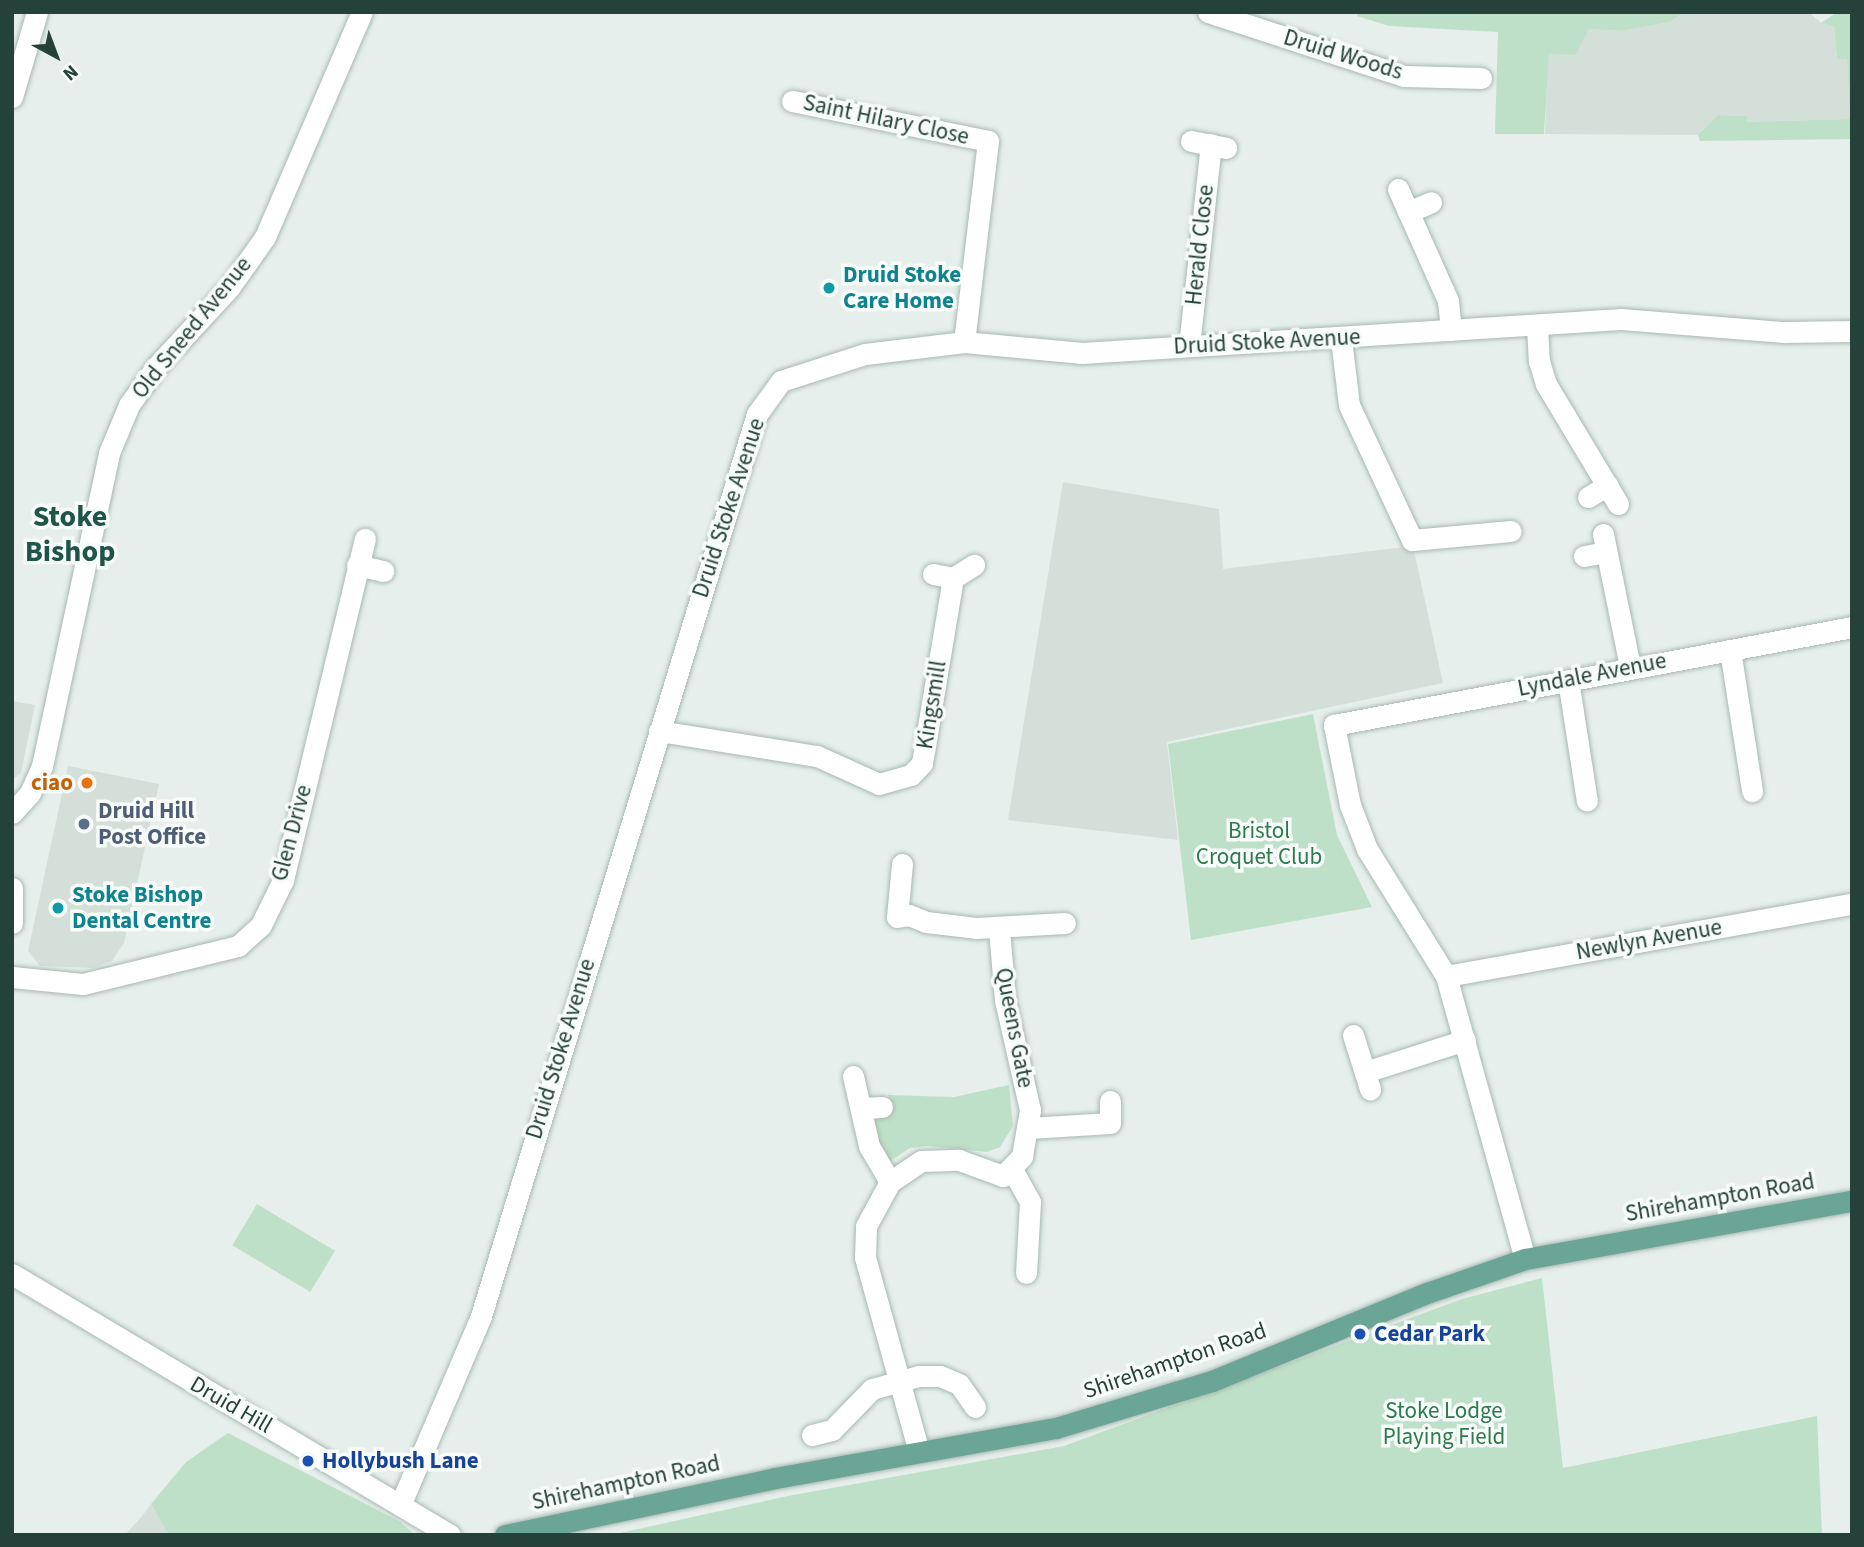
<!DOCTYPE html>
<style>
body{margin:0}
#map{position:relative;width:1864px;height:1547px;overflow:hidden;background:#e6efeb;font-family:"Source Sans 3",sans-serif}
div>[style]{position:absolute}
.built>*{inset:0;background:#d4dfda}
.green>*{inset:0;background:#bfe0c8;transform-origin:0 0}
.roads{filter:drop-shadow(0 0 2px #a8b8b2) drop-shadow(0 0 2px #a8b8b2)}
.minor>*{height:21px;margin:-10.5px;padding:0 10.5px;transform-origin:10.5px;border-radius:10.5px;background:#fff}
.major>*{height:21px;margin:-10.5px;padding:0 10.5px;transform-origin:10.5px;border-radius:10.5px;background:#6aa596}
.dots>*{width:19px;height:19px;translate:-50% -50%;box-sizing:border-box;border:4px solid #f7fbf9;border-radius:50%}
span{translate:-50% -50%;white-space:nowrap;text-align:center;line-height:1.15;-webkit-text-stroke:7px #f7fbf9;paint-order:stroke}
.street-label{font-size:23px;color:#24423a}
.culture-label{font-size:23px;color:#0d838f;font-weight:700}
.left{translate:0 -50%;text-align:left}
.food-label{font-size:23px;color:#c56008;font-weight:700}
.right{translate:-100% -50%;text-align:right}
.service-label{font-size:23px;color:#4e5e75;font-weight:700}
.park-label{font-size:23px;color:#2d7a4b}
.transit-label{font-size:23px;color:#164399;font-weight:700}
.district-label{font-size:30px;color:#1f5548;font-weight:700}
.frame{position:absolute;inset:0;border:14px solid #24423a;pointer-events:none}
.north{position:absolute;left:21px;top:21px;width:70px;height:70px;-webkit-text-stroke:5px #f7fbf9;paint-order:stroke;rotate:139deg;font-size:19px;font-weight:700;line-height:28px;text-align:center;color:#24423a}
.north::after{content:'';display:block;margin:auto;width:24px;height:32px;background:#24423a;clip-path:polygon(50% 0,100% 100%,50% 72%,0 100%)}
</style>
<div id="map">
<div class="built">
<div style="clip-path:polygon(1684px 12px,1809px 12px,1821px 23px,1834px 25px,1837px 59px,1847px 59px,1850px 119px,1747px 122px,1747px 116px,1718px 115px,1698px 135px,1545px 134px,1548px 54px,1589px 29px,1621px 31px,1670px 22px)"></div>
<div style="clip-path:polygon(1063px 482px,1219px 509px,1223px 569px,1413px 546px,1443px 683px,1167px 742px,1178px 840px,1008px 820px)"></div>
<div style="clip-path:polygon(12px 701px,35px 705px,21px 773px,12px 780px)"></div>
<div style="clip-path:polygon(68px 766px,159px 784px,124px 943px,112px 961px,93px 968px,40px 966px,28px 951px)"></div>
<div style="clip-path:polygon(151px 1504px,169px 1535px,125px 1535px,143px 1515px)"></div>
</div>
<div class="green">
<div style="clip-path:polygon(1358px 12px,1684px 12px,1670px 22px,1621px 31px,1589px 29px,1575px 55px,1549px 54px,1544px 134px,1495px 134px,1498px 32px,1389px 26px,1357px 16px)"></div>
<div style="clip-path:polygon(1837px 12px,1852px 12px,1852px 139px,1700px 141px,1698px 135px,1718px 115px,1747px 116px,1747px 122px,1850px 119px,1847px 59px,1837px 59px,1834px 26px,1821px 23px)"></div>
<div style="clip-path:polygon(1313px 714px,1337px 835px,1372px 907px,1191px 940px,1168px 744px)"></div>
<div style="clip-path:polygon(1009px 1085px,1013px 1126px,1000px 1147px,987px 1152px,928px 1146px,910px 1148px,890px 1161px,881px 1150px,872px 1121px,893px 1112px,888px 1095px,954px 1097px)"></div>
<div style="left:257px;top:1204px;width:91px;height:48px;rotate:31deg"></div>
<div style="clip-path:polygon(1542px 1278px,1563px 1468px,1817px 1416px,1822px 1535px,611px 1535px,788px 1496px,1064px 1446px,1462px 1299px)"></div>
<div style="clip-path:polygon(228px 1433px,399px 1521px,415px 1535px,169px 1535px,151px 1504px,186px 1462px)"></div>
</div>
<div class="roads">
<div class="minor">
<div style="left:1208px;top:12px;width:206px;rotate:18.1deg"></div>
<div style="left:1404px;top:76px;width:77px;rotate:1.5deg"></div>
<div style="left:12px;top:97px;width:89px;rotate:-73.6deg"></div>
<div style="left:792px;top:101px;width:200px;rotate:11.5deg"></div>
<div style="left:988px;top:141px;width:202px;rotate:96.8deg"></div>
<div style="left:1191px;top:141px;width:36px;rotate:11deg"></div>
<div style="left:1398px;top:189px;width:123px;rotate:65.9deg"></div>
<div style="left:1448px;top:301px;width:29px;rotate:84deg"></div>
<div style="left:1408px;top:212px;width:25px;rotate:-23deg"></div>
<div style="left:1537px;top:326px;width:35px;rotate:87deg"></div>
<div style="left:1539px;top:361px;width:24px;rotate:73deg"></div>
<div style="left:1546px;top:384px;width:140px;rotate:59deg"></div>
<div style="left:1341px;top:339px;width:66px;rotate:83.1deg"></div>
<div style="left:1349px;top:405px;width:149px;rotate:65deg"></div>
<div style="left:1412px;top:540px;width:99px;rotate:-5.2deg"></div>
<div style="left:1189px;top:346px;width:203px;rotate:-83.8deg"></div>
<div style="left:1588px;top:497px;width:23px;rotate:-31deg"></div>
<div style="left:1603px;top:534px;width:136px;rotate:78.5deg"></div>
<div style="left:1584px;top:556px;width:22px;rotate:-10deg"></div>
<div style="left:357px;top:565px;width:27px;rotate:13deg"></div>
<div style="left:933px;top:574px;width:20px;rotate:11deg"></div>
<div style="left:953px;top:578px;width:25px;rotate:-32deg"></div>
<div style="left:1730px;top:650px;width:143px;rotate:81.1deg"></div>
<div style="left:1568px;top:680px;width:122px;rotate:81.1deg"></div>
<div style="left:659px;top:731px;width:160px;rotate:9deg"></div>
<div style="left:817px;top:756px;width:68px;rotate:24.3deg"></div>
<div style="left:879px;top:784px;width:33px;rotate:-16deg"></div>
<div style="left:911px;top:775px;width:16px;rotate:-47deg"></div>
<div style="left:922px;top:763px;width:188px;rotate:-80.5deg"></div>
<div style="left:12px;top:813px;width:27px;rotate:-48deg"></div>
<div style="left:30px;top:793px;width:30px;rotate:-66deg"></div>
<div style="left:42px;top:766px;width:320px;rotate:-77.9deg"></div>
<div style="left:109px;top:453px;width:52px;rotate:-67.4deg"></div>
<div style="left:129px;top:405px;width:47px;rotate:-54.6deg"></div>
<div style="left:156px;top:367px;width:108px;rotate:-47.3deg"></div>
<div style="left:229px;top:288px;width:62px;rotate:-54.8deg"></div>
<div style="left:265px;top:237px;width:245px;rotate:-66.7deg"></div>
<div style="left:902px;top:864px;width:53px;rotate:95.4deg"></div>
<div style="left:897px;top:917px;width:12px;rotate:-9deg"></div>
<div style="left:909px;top:915px;width:18px;rotate:22deg"></div>
<div style="left:926px;top:922px;width:50px;rotate:6.8deg"></div>
<div style="left:976px;top:928px;width:89px;rotate:-3.2deg"></div>
<div style="left:12px;top:888px;width:35px;rotate:90deg"></div>
<div style="left:1446px;top:976px;width:412px;rotate:-10.1deg"></div>
<div style="left:12px;top:977px;width:71px;rotate:5.6deg"></div>
<div style="left:83px;top:984px;width:160px;rotate:-13.8deg"></div>
<div style="left:238px;top:946px;width:31px;rotate:-42deg"></div>
<div style="left:261px;top:925px;width:50px;rotate:-63.9deg"></div>
<div style="left:283px;top:880px;width:351px;rotate:-76.5deg"></div>
<div style="left:1353px;top:1035px;width:57px;rotate:72.5deg"></div>
<div style="left:1365px;top:1072px;width:105px;rotate:-17.7deg"></div>
<div style="left:853px;top:1076px;width:72px;rotate:77.1deg"></div>
<div style="left:869px;top:1146px;width:42px;rotate:59.7deg"></div>
<div style="left:861px;top:1108px;width:21px;rotate:-3deg"></div>
<div style="left:1029px;top:1128px;width:81px;rotate:-3.5deg"></div>
<div style="left:1110px;top:1123px;width:22px;rotate:-90deg"></div>
<div style="left:1013px;top:1171px;width:35px;rotate:61deg"></div>
<div style="left:1030px;top:1202px;width:71px;rotate:93.2deg"></div>
<div style="left:1525px;top:1259px;width:294px;rotate:-105.6deg"></div>
<div style="left:1446px;top:976px;width:150px;rotate:-121.9deg"></div>
<div style="left:1367px;top:849px;width:47px;rotate:-111.1deg"></div>
<div style="left:1350px;top:805px;width:82px;rotate:-101.3deg"></div>
<div style="left:1334px;top:725px;width:527px;rotate:-10.71deg"></div>
<div style="left:12px;top:1274px;width:510px;rotate:30.79deg"></div>
<div style="left:812px;top:1435px;width:21px;rotate:-14deg"></div>
<div style="left:832px;top:1430px;width:57px;rotate:-45.7deg"></div>
<div style="left:872px;top:1389px;width:49px;rotate:-15.5deg"></div>
<div style="left:919px;top:1376px;width:21px"></div>
<div style="left:940px;top:1376px;width:21px;rotate:23deg"></div>
<div style="left:959px;top:1384px;width:28px;rotate:55deg"></div>
<div style="left:919px;top:1452px;width:202px;rotate:-105.5deg"></div>
<div style="left:865px;top:1257px;width:31px;rotate:-88deg"></div>
<div style="left:866px;top:1226px;width:50px;rotate:-61.4deg"></div>
<div style="left:890px;top:1182px;width:37px;rotate:-34deg"></div>
<div style="left:921px;top:1161px;width:38px;rotate:-2deg"></div>
<div style="left:959px;top:1160px;width:47px;rotate:20deg"></div>
<div style="left:1003px;top:1176px;width:28px;rotate:-46deg"></div>
<div style="left:1022px;top:1156px;width:47px;rotate:-80.1deg"></div>
<div style="left:1030px;top:1110px;width:113px;rotate:-102.8deg"></div>
<div style="left:1005px;top:1000px;width:72px;rotate:-94.8deg"></div>
<div style="left:401px;top:1503px;width:203px;rotate:-66.8deg"></div>
<div style="left:481px;top:1316px;width:943px;rotate:-72.99deg"></div>
<div style="left:757px;top:414px;width:41px;rotate:-54deg"></div>
<div style="left:781px;top:381px;width:88px;rotate:-17.8deg"></div>
<div style="left:865px;top:354px;width:100px;rotate:-6.9deg"></div>
<div style="left:964px;top:342px;width:119px;rotate:5.3deg"></div>
<div style="left:1082px;top:353px;width:540px;rotate:-3.61deg"></div>
<div style="left:1621px;top:319px;width:164px;rotate:4.6deg"></div>
<div style="left:1784px;top:332px;width:68px;rotate:-0.8deg"></div>
</div>
<div class="major">
<div style="left:505px;top:1535px;width:276px;rotate:-11.9deg"></div>
<div style="left:775px;top:1478px;width:285px;rotate:-10.1deg"></div>
<div style="left:1056px;top:1428px;width:163px;rotate:-16.8deg"></div>
<div style="left:1212px;top:1381px;width:232px;rotate:-22.3deg"></div>
<div style="left:1427px;top:1293px;width:104px;rotate:-19.1deg"></div>
<div style="left:1525px;top:1259px;width:332px;rotate:-10.1deg"></div>
</div>
</div>
<div class="dots">
<div style="left:829px;top:288px;background:#0f9aa8"></div>
<div style="left:87px;top:783px;background:#e8710a"></div>
<div style="left:84px;top:824px;background:#5c6f8a"></div>
<div style="left:58px;top:908px;background:#0f9aa8"></div>
<div style="left:1360px;top:1334px;background:#1a4fb4"></div>
<div style="left:308px;top:1461px;background:#1a4fb4"></div>
</div>
<div class="street-label">
<span style="left:1343px;top:55px;rotate:17deg">Druid Woods</span>
<span style="left:886px;top:120px;rotate:12deg">Saint Hilary Close</span>
<span style="left:1200px;top:245px;rotate:-84deg">Herald Close</span>
<span style="left:192px;top:328px;rotate:-51deg">Old Sneed Avenue</span>
<span style="left:1267px;top:342px;rotate:-3deg">Druid Stoke Avenue</span>
<span style="left:729px;top:508px;rotate:-72deg">Druid Stoke Avenue</span>
<span style="left:1592px;top:675px;rotate:-11deg">Lyndale Avenue</span>
<span style="left:932px;top:705px;rotate:-81deg">Kingsmill</span>
<span style="left:292px;top:833px;rotate:-75deg">Glen Drive</span>
<span style="left:1649px;top:940px;rotate:-10deg">Newlyn Avenue</span>
<span style="left:1014px;top:1028px;rotate:79deg">Queens Gate</span>
<span style="left:561px;top:1049px;rotate:-73deg">Druid Stoke Avenue</span>
<span style="left:1720px;top:1198px;rotate:-10deg">Shirehampton Road</span>
<span style="left:1175px;top:1361px;rotate:-19deg">Shirehampton Road</span>
<span style="left:231px;top:1405px;rotate:30deg">Druid Hill</span>
<span style="left:626px;top:1483px;rotate:-12deg">Shirehampton Road</span>
</div>
<div class="culture-label">
<span class="left" style="left:843px;top:288px">Druid Stoke<br>Care Home</span>
<span class="left" style="left:72px;top:908px">Stoke Bishop<br>Dental Centre</span>
</div>
<div class="food-label">
<span class="right" style="left:73px;top:783px">ciao</span>
</div>
<div class="service-label">
<span class="left" style="left:98px;top:824px">Druid Hill<br>Post Office</span>
</div>
<div class="park-label">
<span style="left:1259px;top:844px">Bristol<br>Croquet Club</span>
<span style="left:1444px;top:1424px">Stoke Lodge<br>Playing Field</span>
</div>
<div class="transit-label">
<span class="left" style="left:1374px;top:1334px">Cedar Park</span>
<span class="left" style="left:322px;top:1461px">Hollybush Lane</span>
</div>
<div class="district-label">
<span style="left:70px;top:534px">Stoke<br>Bishop</span>
</div>
<div class="frame"></div>
<div class="north">N</div>
</div>
